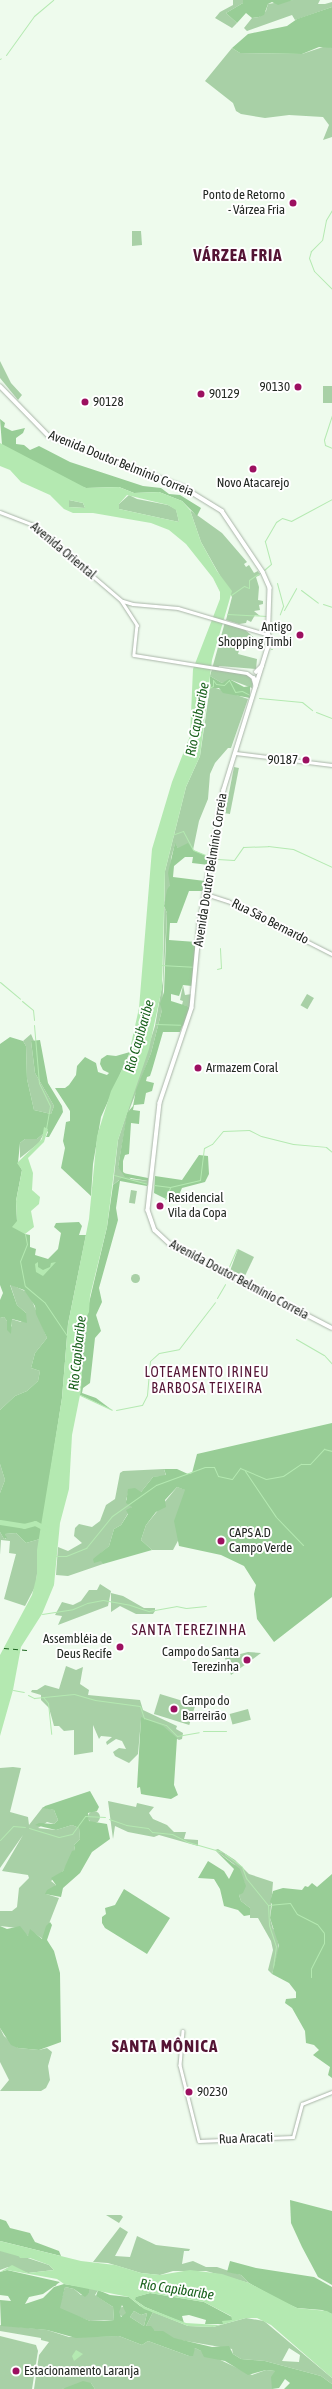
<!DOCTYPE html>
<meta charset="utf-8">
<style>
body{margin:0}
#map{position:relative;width:332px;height:2389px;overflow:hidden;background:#eefbed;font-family:"Asap Condensed",sans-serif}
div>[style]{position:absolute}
.green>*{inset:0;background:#a8d0a6;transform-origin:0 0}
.round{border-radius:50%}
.forest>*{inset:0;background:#98cd96}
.water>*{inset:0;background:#b4e9b1}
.stream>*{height:1px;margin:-0.5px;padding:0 0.5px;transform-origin:0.5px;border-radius:0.5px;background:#b4e9b1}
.river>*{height:5px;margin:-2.5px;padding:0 2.5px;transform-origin:2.5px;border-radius:2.5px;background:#b4e9b1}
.ferry>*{height:1px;margin-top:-0.5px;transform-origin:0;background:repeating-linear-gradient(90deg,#1a621d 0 5px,transparent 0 9px)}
.roads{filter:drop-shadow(0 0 1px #a9b5a8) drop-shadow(0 0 1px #a9b5a8)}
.minor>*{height:2.5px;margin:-1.25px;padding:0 1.25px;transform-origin:1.25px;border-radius:1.25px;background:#fff}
.major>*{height:3.5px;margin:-1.75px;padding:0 1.75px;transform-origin:1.75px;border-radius:1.75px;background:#fff}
.dots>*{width:11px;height:11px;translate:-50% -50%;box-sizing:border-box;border:2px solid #fff;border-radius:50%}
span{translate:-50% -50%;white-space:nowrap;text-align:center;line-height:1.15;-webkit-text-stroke:4px #fff;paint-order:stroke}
.poi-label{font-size:13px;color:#232823}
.right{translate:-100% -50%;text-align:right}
.left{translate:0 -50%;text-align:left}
.street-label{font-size:13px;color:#232823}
.water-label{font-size:14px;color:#1a621d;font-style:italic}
.neighbourhood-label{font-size:14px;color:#541434;letter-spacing:1px}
.quarter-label{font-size:15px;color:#541434;letter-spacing:1px}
.district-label{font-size:17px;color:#541434;font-weight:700;letter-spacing:1px}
</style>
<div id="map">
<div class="green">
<div style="clip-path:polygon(233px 0,243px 0,243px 3px,226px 13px,237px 23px,232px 28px,215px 18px,220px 12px,233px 5px)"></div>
<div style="clip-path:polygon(293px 0,320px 0,318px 4px,325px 4px,332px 2px,332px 7px,295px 20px,292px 15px,247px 31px,244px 28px,252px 18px,259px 17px,266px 11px,268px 4px)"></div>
<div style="clip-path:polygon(326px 46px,332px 48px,332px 137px,323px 140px,329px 125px,323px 117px,289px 115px,265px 118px,241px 114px,236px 111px,233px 103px,205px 81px,232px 48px,240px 53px,302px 54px)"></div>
<div style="clip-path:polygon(132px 231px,141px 231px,142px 245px,132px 246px)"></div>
<div style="clip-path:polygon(0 361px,11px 383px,22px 395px,18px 400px,0 378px)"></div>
<div style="left:323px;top:386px;width:9px;height:17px"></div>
<div style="clip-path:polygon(129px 495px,137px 499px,168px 505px,176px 509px,179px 522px,119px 509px,119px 504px)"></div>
<div style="clip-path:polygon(69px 500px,83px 503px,85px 508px,69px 507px)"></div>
<div style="clip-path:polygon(190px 510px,222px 533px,247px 562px,244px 564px,246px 567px,249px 565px,254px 573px,258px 571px,260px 575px,256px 577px,259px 587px,258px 600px,263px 601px,263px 604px,259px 605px,260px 610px,254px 611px,260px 616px,255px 615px,251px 622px,247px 620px,246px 623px,239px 624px,226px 620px,232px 597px,201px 542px)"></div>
<div style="clip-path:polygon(225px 622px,243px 628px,258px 641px,256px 646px,240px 647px,238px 654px,257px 659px,256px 669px,219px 666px,218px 670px,248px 674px,253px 683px,252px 688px,231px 680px,222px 683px,210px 676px)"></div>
<div style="clip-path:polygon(210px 686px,248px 699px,231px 748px,228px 748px,215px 763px,210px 774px,208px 799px,199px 821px,193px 850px,178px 848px,175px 844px,171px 858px,170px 885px,164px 906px,167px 913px,162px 1010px,151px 1053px,127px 1116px,118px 1167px,131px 1179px,148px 1181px,148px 1184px,119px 1180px,113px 1185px,118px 1140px,155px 1026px,163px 980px,165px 871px,186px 787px,200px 756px)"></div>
<div style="left:234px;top:767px;width:5px;height:47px;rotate:11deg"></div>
<div style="clip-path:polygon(183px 985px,185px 995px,192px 994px,191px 1009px,185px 1026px,182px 1026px,182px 1023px,190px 1007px,182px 1005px,183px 1001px,180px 1000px)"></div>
<div style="left:307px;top:994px;width:8px;height:13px;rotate:30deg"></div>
<div style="clip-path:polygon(31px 1034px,34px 1041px,31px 1041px,35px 1073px,54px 1106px,51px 1114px,34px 1110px,27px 1079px,26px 1046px,23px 1041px)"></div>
<div style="clip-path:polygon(44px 1133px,39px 1143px,20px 1158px,20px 1143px,25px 1139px,37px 1139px)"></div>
<div style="left:131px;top:1190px;width:6px;height:13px;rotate:9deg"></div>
<div style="clip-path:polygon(238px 1249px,254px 1257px,243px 1280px,230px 1271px)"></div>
<div class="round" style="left:130.5px;top:1273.5px;width:9px;height:9px"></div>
<div style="clip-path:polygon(10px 1284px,29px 1293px,47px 1338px,35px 1353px,31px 1368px,40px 1371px,38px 1381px,27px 1391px,15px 1396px,0 1410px,0 1318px,4px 1317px,7px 1321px,7px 1330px,12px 1326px,11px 1319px,21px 1322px,26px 1313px,17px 1305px)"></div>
<div style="clip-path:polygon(0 1464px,5px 1480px,0 1493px)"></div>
<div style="clip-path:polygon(164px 1469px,166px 1476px,153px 1477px,141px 1492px,128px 1493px,126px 1500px,133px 1505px,121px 1525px,114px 1529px,109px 1546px,101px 1553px,103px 1564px,68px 1576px,56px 1575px,58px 1547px,68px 1551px,82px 1543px,74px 1536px,75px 1528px,79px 1524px,92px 1527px,100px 1521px,106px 1505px,115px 1499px,120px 1473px,123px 1471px)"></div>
<div style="clip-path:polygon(177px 1487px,186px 1490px,180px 1537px,173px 1550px,152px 1550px,141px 1540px,146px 1525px)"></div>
<div style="clip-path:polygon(0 1532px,4px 1539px,6px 1539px,5px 1534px,16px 1533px,26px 1543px,40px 1539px,36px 1585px,25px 1606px,4px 1599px,16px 1554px,9px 1553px,10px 1541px,1px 1540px,0 1555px)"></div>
<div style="clip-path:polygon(100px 1584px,111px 1591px,108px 1606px,58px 1625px,62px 1616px,55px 1615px,62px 1602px,73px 1605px,81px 1601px,89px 1590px,97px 1590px)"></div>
<div style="clip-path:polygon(111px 1593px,123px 1596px,144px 1608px,155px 1608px,155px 1611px,153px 1614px,136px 1614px,120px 1606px,111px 1612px)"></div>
<div style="clip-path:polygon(248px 1652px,261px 1653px,231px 1675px,225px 1658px)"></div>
<div style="clip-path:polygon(66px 1666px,76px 1670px,83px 1667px,80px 1684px,89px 1690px,88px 1695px,140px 1700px,143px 1710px,177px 1726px,176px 1729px,183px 1733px,182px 1739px,179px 1740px,141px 1720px,138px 1754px,129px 1763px,115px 1756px,113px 1752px,119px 1748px,126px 1749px,122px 1741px,116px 1739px,107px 1745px,106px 1742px,112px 1737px,101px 1736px,99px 1739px,93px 1725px,93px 1752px,74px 1755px,74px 1730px,64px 1731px,59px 1726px,54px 1726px,49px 1708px,41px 1700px,41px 1695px,31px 1692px,32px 1690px,37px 1690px,45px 1685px,59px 1689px)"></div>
<div style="left:160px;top:1694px;width:37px;height:21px;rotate:17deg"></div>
<div style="left:248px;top:1709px;width:11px;height:19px;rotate:75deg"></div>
<div style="clip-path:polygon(13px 1767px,21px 1768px,10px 1812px,28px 1817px,29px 1825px,43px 1807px,54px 1810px,58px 1820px,54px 1824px,47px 1822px,38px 1828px,56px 1830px,72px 1825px,79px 1828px,80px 1839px,74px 1845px,75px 1850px,63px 1871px,51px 1881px,56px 1885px,46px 1894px,59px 1898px,43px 1939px,34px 1933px,28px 1936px,18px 1928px,0 1926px,0 1911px,12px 1911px,17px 1907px,19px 1888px,29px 1878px,28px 1875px,2px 1871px,23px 1835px,0 1868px,0 1768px)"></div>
<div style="clip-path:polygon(108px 1801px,136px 1807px,137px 1803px,154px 1807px,149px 1813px,153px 1819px,167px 1825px,174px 1832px,186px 1832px,184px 1839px,198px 1840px,198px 1846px,159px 1835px,154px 1837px,128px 1832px,115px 1826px,113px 1839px)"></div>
<div class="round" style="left:88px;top:1811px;width:12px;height:12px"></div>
<div style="clip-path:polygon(218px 1849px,235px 1860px,249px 1874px,273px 1882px,270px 1918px,273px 1929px,276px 1930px,279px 1949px,272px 1974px,268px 1970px,273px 1950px,271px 1941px,258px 1918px,250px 1918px,250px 1908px,241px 1901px,239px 1895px,245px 1884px,234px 1864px,215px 1850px)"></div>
<div style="clip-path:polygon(0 2028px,4px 2036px,18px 2048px,39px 2050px,47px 2048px,52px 2052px,48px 2066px,50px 2080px,46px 2088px,41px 2091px,0 2091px,9px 2080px,0 2062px)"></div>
<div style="clip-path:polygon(106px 2215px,121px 2215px,123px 2217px,119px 2223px)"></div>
<div style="clip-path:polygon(120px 2227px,128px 2232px,115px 2256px,130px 2257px,137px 2236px,156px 2245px,190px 2249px,189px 2251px,184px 2251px,182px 2264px,193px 2261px,206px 2267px,217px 2267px,241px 2275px,249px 2283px,206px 2271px,173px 2271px,160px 2275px,141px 2273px,108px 2263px,93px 2262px)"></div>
<div style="clip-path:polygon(0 2249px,49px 2265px,54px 2270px,28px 2273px,8px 2267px,0 2270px)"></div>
<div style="clip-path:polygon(65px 2287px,74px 2289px,81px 2295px,89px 2293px,89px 2288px,98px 2290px,95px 2295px,113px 2307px,114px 2320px,90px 2321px,63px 2311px,59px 2308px)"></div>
<div class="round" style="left:117.5px;top:2306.5px;width:9px;height:9px"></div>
<div style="clip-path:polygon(134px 2311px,141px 2315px,147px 2313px,144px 2326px,130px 2317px)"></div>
<div style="clip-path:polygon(evenodd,153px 2312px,188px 2326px,213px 2327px,246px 2318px,264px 2321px,332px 2378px,332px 2384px,321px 2376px,265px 2361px,241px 2359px,233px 2354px,232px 2349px,174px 2339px,155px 2331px,146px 2326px,153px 2312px,289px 2348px,300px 2355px,299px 2362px,282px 2361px,289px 2348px)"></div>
<div style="clip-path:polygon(0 2325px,47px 2330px,69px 2337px,119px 2336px,142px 2345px,148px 2341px,189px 2356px,195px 2348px,252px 2375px,266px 2370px,275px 2371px,272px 2389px,95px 2389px,91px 2383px,62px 2389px,34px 2389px,39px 2355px,49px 2342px,41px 2340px,41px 2338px,0 2331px)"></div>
<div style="clip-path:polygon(0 2336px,36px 2345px,38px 2351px,32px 2389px,0 2389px)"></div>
</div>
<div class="forest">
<div style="clip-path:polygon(243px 0,293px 0,278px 5px,272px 2px,268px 4px,264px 15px,259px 17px,252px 18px,246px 13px,237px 23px,226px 13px,243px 3px)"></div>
<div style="clip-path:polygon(332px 7px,332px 48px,319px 47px,302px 54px,240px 53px,232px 48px,248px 34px,287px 26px,297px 19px)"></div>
<div style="clip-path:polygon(0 419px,5px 423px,4px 427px,12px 431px,25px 428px,23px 433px,16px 438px,16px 444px,24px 445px,30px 450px,39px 446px,70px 462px,143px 486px,161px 488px,169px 494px,180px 495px,201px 508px,197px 516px,182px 501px,159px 492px,134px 493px,119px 487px,86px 488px,73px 484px,2px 445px)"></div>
<div style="clip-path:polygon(210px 676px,222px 683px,229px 679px,244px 687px,250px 686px,250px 698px,223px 693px,219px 688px,210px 688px)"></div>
<div style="clip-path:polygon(175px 843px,178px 848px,188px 843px,193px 850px,211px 858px,209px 865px,192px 863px,193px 857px,185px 857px,174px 866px,173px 877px,205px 881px,203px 891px,189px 891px,177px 923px,170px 923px,169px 940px,196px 942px,192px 986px,183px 985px,179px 996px,171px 994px,171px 1001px,190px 1007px,180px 1032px,163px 1032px,152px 1070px,150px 1076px,147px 1077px,146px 1081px,154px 1083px,152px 1091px,146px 1093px,144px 1104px,134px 1105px,133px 1110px,140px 1111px,139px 1124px,131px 1123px,129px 1154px,125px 1155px,123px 1161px,123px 1173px,148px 1178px,148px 1181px,125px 1177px,118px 1167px,127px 1113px,133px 1106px,136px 1090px,151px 1053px,162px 1010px,160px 1004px,164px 992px,167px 913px,164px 906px,167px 890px,170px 885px,168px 873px)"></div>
<div style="clip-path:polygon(10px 1037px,23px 1041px,26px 1046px,27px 1079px,34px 1110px,51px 1114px,54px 1106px,35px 1073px,31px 1041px,40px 1040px,48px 1083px,62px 1106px,63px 1112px,49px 1137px,46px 1137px,48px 1132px,44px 1128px,44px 1133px,37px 1139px,25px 1139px,20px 1143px,18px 1163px,22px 1170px,16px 1201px,17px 1221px,25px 1234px,30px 1235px,30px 1247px,36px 1249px,35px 1255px,48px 1259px,58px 1249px,61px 1233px,54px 1227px,56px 1223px,79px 1222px,82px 1226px,79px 1235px,86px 1235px,68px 1324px,62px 1398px,40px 1539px,26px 1543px,16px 1533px,5px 1534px,7px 1538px,4px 1539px,0 1532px,0 1493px,5px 1480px,0 1464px,0 1410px,15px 1396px,27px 1391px,38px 1381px,40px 1371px,31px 1368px,35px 1353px,47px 1338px,36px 1314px,35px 1306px,24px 1290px,10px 1285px,17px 1305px,26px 1313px,27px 1323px,12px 1319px,11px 1334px,7px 1330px,7px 1321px,4px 1317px,0 1318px,0 1300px,3px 1293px,0 1285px,0 1044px)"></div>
<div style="clip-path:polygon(130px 1052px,101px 1117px,93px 1164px,91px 1196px,61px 1168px,65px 1148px,63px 1141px,66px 1122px,70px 1121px,70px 1111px,55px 1088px,65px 1088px,69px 1085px,76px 1075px,77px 1066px,85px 1057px,96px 1063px,98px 1072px,107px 1075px,109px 1073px,103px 1070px,100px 1064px,101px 1059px,107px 1055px,116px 1056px)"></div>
<div style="clip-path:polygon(199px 1155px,208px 1156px,209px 1174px,205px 1182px,182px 1188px,179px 1195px,170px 1193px,168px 1200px,154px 1193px,155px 1176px,182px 1180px)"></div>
<div style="clip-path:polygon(123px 1177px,148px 1184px,147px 1186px,120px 1181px,116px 1208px,118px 1220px,99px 1288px,102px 1302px,96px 1315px,101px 1331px,95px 1338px,90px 1383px,83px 1388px,82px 1393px,96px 1398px,112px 1410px,80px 1395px,85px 1320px,107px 1227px,113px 1185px)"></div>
<div style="clip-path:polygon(332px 1423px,332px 1597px,274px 1642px,257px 1619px,254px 1594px,256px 1585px,244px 1566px,221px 1555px,179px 1546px,174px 1521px,185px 1490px,177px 1487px,165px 1500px,166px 1507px,156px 1512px,146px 1525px,141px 1540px,152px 1550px,103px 1564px,101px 1561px,94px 1563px,93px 1559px,109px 1546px,114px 1529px,121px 1525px,128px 1514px,126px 1510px,132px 1507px,126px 1503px,128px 1489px,135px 1488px,141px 1492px,153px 1477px,166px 1475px,164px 1469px,177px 1469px,188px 1474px,192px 1473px,197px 1454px)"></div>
<div style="clip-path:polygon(141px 1717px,163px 1726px,177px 1738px,174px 1785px,178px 1795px,171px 1799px,146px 1795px,141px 1794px,140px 1787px,137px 1788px)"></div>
<div style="clip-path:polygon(90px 1791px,99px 1807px,97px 1811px,88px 1813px,89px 1821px,107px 1824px,110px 1839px,92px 1852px,80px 1873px,63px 1888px,61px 1897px,45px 1894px,47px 1890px,56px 1885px,51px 1878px,63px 1871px,72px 1851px,75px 1850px,74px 1845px,80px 1839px,79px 1828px,72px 1825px,56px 1830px,35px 1825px,39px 1823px,54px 1824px,58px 1820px,54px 1810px,43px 1808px,45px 1806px)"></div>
<div style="clip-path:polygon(215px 1850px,240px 1869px,246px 1886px,243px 1893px,239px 1895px,241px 1901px,250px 1908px,250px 1915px,244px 1916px,238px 1910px,224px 1906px,220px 1889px,214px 1879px,198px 1878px,208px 1861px,224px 1871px,229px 1879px,234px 1869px)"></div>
<div style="clip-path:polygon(332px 1874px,332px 2078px,328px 2075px,330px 2067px,313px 2055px,319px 2050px,314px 2045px,306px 2043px,305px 2031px,292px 2008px,285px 2003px,286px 1999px,296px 1998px,296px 1992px,289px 1983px,272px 1974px,279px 1946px,270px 1918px,272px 1904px,270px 1902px,273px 1891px,283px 1888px,302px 1890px,305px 1886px,308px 1887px,312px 1883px,317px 1887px)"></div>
<div style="clip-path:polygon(124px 1889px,170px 1918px,147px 1954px,105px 1928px,102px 1923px,102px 1917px,106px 1914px,105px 1908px,115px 1905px)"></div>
<div style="clip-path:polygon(50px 1922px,52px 1925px,47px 1940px,54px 1951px,60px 1973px,61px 2042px,39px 2050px,18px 2048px,11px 2045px,0 2028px,0 1926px,7px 1929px,20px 1926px,28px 1936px,30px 1929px,42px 1939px,46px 1926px)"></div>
<div style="clip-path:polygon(290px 2200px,332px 2211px,332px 2285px,318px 2277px,302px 2247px,291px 2223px)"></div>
<div style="clip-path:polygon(0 2219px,6px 2221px,10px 2228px,30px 2233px,35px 2242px,59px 2251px,61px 2256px,0 2241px)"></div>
<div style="clip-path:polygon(230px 2261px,256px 2268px,314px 2277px,332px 2287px,332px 2314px,322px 2310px,297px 2308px,281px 2301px,249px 2283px,241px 2275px,227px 2272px)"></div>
<div style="clip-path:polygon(evenodd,7px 2270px,60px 2282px,43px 2294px,29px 2297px,25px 2304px,43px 2298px,54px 2287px,64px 2284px,89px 2288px,89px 2293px,85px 2297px,74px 2289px,65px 2287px,60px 2308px,90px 2321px,104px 2321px,114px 2320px,113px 2307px,96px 2296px,98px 2290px,110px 2295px,129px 2297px,140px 2306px,153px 2312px,146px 2326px,151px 2326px,155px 2331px,163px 2331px,174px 2338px,212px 2347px,229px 2346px,233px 2354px,241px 2359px,265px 2361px,321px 2376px,332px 2384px,332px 2389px,284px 2389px,290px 2383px,285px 2379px,279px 2388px,272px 2389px,271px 2377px,275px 2371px,266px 2370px,248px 2375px,225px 2361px,204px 2357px,201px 2351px,195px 2348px,193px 2356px,189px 2356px,148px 2341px,142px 2345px,119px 2336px,76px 2338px,47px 2330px,1px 2326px,0 2300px,11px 2301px,8px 2296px,0 2295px,0 2272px,7px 2270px,122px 2305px,126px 2313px,121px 2317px,119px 2312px,122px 2305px,7px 2270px,134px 2311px,141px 2315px,147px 2313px,144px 2326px,130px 2317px,134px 2311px)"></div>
<div style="clip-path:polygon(150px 2293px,204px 2302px,232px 2317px,232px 2320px,223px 2324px,205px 2324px,206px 2320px,189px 2315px,182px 2316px,184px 2323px,145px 2307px,135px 2300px,135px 2297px)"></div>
<div style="clip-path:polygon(83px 2381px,91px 2383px,95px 2389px,62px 2389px)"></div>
</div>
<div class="water">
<div style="clip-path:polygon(evenodd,0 443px,86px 488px,119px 487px,134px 493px,159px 492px,182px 501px,190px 510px,201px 542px,217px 571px,232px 591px,212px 660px,200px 756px,186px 787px,165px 871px,162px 988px,149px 1049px,118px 1140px,107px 1227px,90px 1296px,89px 1312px,85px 1320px,81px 1390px,72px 1435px,69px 1489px,60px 1523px,54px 1585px,42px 1614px,21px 1647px,13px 1690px,0 1736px,0 1655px,32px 1595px,37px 1575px,37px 1550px,62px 1398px,68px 1324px,89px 1219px,97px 1136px,111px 1091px,128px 1058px,139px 1008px,152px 849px,172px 782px,190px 736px,193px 669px,220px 599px,220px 592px,213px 578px,186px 544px,169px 530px,151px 523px,93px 513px,73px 513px,64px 509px,50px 495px,21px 482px,10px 470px,0 466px,0 443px,127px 495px,168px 505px,176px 510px,179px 522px,119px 509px,119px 504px,127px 495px,0 443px,69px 500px,83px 503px,85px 508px,69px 507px,69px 500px)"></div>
<div style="clip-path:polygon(44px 1127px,48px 1129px,44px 1142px,28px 1158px,33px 1173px,32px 1190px,40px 1197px,39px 1204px,31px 1211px,34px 1227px,25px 1234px,12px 1227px,17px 1221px,16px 1201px,22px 1170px,17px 1163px,42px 1139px)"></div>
<div style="clip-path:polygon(38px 1262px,38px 1267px,43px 1270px,50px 1267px,51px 1263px,56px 1262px,43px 1276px,36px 1272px,35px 1264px)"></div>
<div style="clip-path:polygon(evenodd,0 2241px,81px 2261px,115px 2265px,141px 2273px,160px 2275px,190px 2270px,222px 2274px,249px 2283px,297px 2308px,327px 2311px,332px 2314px,332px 2378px,271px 2325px,257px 2318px,246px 2318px,213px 2327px,188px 2326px,144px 2309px,129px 2297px,64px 2284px,57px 2279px,7px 2270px,0 2272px,12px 2265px,28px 2273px,54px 2270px,49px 2265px,30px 2258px,20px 2258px,16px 2252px,0 2249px,0 2241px,150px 2293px,204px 2302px,231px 2316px,232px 2320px,222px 2321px,223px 2324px,218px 2325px,186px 2323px,145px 2307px,135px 2300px,136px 2297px,150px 2293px)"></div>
<div style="clip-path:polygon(76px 2350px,83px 2354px,74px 2361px,72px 2356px)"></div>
</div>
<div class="stream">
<div style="left:6px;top:55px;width:48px;rotate:-54.3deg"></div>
<div style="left:34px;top:16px;width:25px;rotate:-40deg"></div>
<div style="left:0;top:59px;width:1px;rotate:-45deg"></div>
<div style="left:332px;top:210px;width:12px;rotate:121deg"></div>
<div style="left:326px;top:220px;width:20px;rotate:101deg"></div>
<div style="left:322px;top:240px;width:16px;rotate:135deg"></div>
<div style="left:311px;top:251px;width:7px;rotate:106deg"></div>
<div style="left:309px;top:258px;width:14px;rotate:69deg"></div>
<div style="left:314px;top:271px;width:25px;rotate:45deg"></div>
<div style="left:332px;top:415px;width:26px;rotate:108deg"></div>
<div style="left:324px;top:440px;width:5px;rotate:79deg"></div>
<div style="left:325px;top:445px;width:8px;rotate:23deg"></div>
<div style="left:264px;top:570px;width:9px;rotate:-41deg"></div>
<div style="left:271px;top:564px;width:24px;rotate:-105deg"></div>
<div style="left:265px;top:541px;width:22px;rotate:-60deg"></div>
<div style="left:276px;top:522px;width:7px;rotate:-34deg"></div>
<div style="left:282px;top:518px;width:9px;rotate:18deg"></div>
<div style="left:291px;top:521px;width:47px;rotate:-28.2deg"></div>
<div style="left:277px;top:583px;width:24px;rotate:75deg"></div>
<div style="left:283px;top:606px;width:9px;rotate:111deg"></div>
<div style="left:301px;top:590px;width:21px;rotate:37deg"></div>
<div style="left:231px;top:595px;width:16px;rotate:-35deg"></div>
<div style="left:244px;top:586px;width:5px;rotate:22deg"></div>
<div style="left:249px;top:588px;width:8px;rotate:-90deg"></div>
<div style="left:249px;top:580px;width:14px;rotate:-34deg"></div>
<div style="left:323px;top:604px;width:9px;rotate:18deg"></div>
<div style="left:284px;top:610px;width:25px;rotate:-61deg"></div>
<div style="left:227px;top:614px;width:40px;rotate:2.9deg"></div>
<div style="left:219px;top:638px;width:39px;rotate:12deg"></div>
<div style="left:271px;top:649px;width:1px"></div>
<div style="left:209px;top:688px;width:4px;rotate:-27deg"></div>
<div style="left:213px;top:686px;width:6px;rotate:-90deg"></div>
<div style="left:213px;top:680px;width:5px;rotate:53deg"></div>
<div style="left:216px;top:684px;width:8px;rotate:7deg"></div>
<div style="left:224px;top:685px;width:7px;rotate:-45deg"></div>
<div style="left:229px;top:680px;width:13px;rotate:63deg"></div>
<div style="left:235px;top:692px;width:7px;rotate:-8deg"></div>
<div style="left:242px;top:691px;width:9px;rotate:27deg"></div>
<div style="left:259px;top:698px;width:43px;rotate:5.3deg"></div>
<div style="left:302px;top:702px;width:13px;rotate:39deg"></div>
<div style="left:316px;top:712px;width:17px;rotate:21deg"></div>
<div style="left:172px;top:835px;width:12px;rotate:-20deg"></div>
<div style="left:183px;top:831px;width:21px;rotate:62deg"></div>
<div style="left:193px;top:850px;width:18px;rotate:22deg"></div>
<div style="left:217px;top:859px;width:17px;rotate:3deg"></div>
<div style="left:234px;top:860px;width:16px;rotate:-55deg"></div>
<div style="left:243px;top:847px;width:25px;rotate:-2deg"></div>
<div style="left:268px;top:846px;width:25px;rotate:7deg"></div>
<div style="left:293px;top:849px;width:43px;rotate:24.8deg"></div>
<div style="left:160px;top:965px;width:33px;rotate:3deg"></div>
<div style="left:217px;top:969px;width:4px;rotate:-14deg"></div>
<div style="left:221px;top:968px;width:20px;rotate:-93deg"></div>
<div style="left:0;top:982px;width:26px;rotate:40deg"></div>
<div style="left:22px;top:1001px;width:14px;rotate:39deg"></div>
<div style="left:33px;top:1010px;width:10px;rotate:84deg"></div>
<div style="left:155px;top:1024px;width:25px;rotate:2deg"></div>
<div style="left:34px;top:1025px;width:58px;rotate:85.1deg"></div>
<div style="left:39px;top:1083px;width:25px;rotate:64deg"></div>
<div style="left:50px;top:1106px;width:23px;rotate:100deg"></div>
<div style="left:114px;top:1175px;width:35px;rotate:15deg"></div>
<div style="left:154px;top:1185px;width:16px;rotate:7deg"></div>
<div style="left:170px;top:1187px;width:31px;rotate:-13deg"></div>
<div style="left:200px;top:1180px;width:32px;rotate:-83deg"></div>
<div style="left:204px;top:1148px;width:9px;rotate:-27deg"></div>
<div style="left:212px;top:1144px;width:17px;rotate:-50deg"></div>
<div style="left:223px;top:1131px;width:26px;rotate:-2deg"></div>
<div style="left:249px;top:1130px;width:13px;rotate:27deg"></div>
<div style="left:261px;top:1136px;width:33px;rotate:14deg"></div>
<div style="left:293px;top:1144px;width:33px;rotate:5deg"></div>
<div style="left:326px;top:1147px;width:8px;rotate:40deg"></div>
<div style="left:165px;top:1199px;width:12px;rotate:-66deg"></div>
<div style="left:25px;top:1234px;width:10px;rotate:79deg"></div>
<div style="left:27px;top:1244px;width:18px;rotate:112deg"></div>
<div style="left:20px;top:1261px;width:25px;rotate:79deg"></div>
<div style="left:25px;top:1286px;width:26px;rotate:40deg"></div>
<div style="left:45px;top:1303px;width:40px;rotate:56deg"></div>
<div style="left:227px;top:1271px;width:24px;rotate:-66deg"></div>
<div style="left:217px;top:1298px;width:16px;rotate:-60deg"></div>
<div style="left:296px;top:1339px;width:32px;rotate:30deg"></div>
<div style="left:324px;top:1355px;width:12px;rotate:48deg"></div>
<div style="left:80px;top:1395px;width:35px;rotate:25deg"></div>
<div style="left:116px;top:1410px;width:26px;rotate:-11deg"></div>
<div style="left:142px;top:1405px;width:11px;rotate:-63deg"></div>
<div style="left:147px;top:1395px;width:34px;rotate:-85deg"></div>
<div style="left:150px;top:1361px;width:12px;rotate:-42deg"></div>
<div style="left:159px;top:1353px;width:20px;rotate:-11deg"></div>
<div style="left:179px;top:1349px;width:59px;rotate:-52.5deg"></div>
<div style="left:245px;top:1471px;width:55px;rotate:56deg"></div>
<div style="left:276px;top:1517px;width:39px;rotate:46deg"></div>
<div style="left:56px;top:1556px;width:10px"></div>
<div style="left:66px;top:1556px;width:22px;rotate:-22deg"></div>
<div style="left:86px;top:1548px;width:41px;rotate:-50.9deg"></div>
<div style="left:112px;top:1516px;width:54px;rotate:-35.2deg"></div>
<div style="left:156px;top:1485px;width:52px;rotate:-20.2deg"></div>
<div style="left:205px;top:1467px;width:9px"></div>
<div style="left:214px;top:1467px;width:10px;rotate:66deg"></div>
<div style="left:218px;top:1476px;width:14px;rotate:12deg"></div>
<div style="left:232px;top:1479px;width:14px;rotate:-54deg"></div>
<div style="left:240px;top:1468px;width:28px;rotate:23deg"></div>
<div style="left:266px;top:1479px;width:17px;rotate:-10deg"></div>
<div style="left:283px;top:1476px;width:22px;rotate:-34deg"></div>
<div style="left:301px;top:1464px;width:9px"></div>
<div style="left:310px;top:1464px;width:21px;rotate:-47deg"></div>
<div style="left:324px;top:1449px;width:8px;rotate:14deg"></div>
<div style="left:42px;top:1614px;width:31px;rotate:-9deg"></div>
<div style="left:73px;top:1609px;width:15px;rotate:-23deg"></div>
<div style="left:87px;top:1603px;width:16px;rotate:-11deg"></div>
<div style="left:103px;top:1600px;width:27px;rotate:10deg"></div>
<div style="left:130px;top:1605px;width:20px;rotate:18deg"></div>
<div style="left:149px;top:1611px;width:27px;rotate:-10deg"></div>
<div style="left:176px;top:1606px;width:10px;rotate:11deg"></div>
<div style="left:186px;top:1608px;width:20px;rotate:-6deg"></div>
<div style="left:13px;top:1690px;width:11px;rotate:10deg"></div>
<div style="left:28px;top:1695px;width:7px;rotate:27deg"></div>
<div style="left:34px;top:1698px;width:40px;rotate:-5.7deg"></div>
<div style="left:74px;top:1694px;width:22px;rotate:16deg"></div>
<div style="left:95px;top:1700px;width:45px;rotate:7.6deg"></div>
<div style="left:140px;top:1706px;width:13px;rotate:72deg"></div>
<div style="left:144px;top:1718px;width:23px;rotate:18deg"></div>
<div style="left:166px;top:1725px;width:16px;rotate:45deg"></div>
<div style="left:177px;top:1736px;width:22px;rotate:-10deg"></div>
<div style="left:43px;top:1697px;width:8px;rotate:50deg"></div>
<div style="left:48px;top:1703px;width:31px;rotate:84deg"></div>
<div style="left:203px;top:1731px;width:23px"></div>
<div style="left:109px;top:1819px;width:18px;rotate:19deg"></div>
<div style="left:126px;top:1825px;width:22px;rotate:8deg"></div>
<div style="left:148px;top:1828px;width:6px;rotate:45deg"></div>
<div style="left:152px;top:1832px;width:20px;rotate:6deg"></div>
<div style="left:172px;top:1834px;width:18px;rotate:27deg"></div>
<div style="left:188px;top:1842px;width:35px;rotate:16deg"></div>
<div style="left:29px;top:1828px;width:31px;rotate:17deg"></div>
<div style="left:59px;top:1837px;width:13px;rotate:-13deg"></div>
<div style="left:72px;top:1834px;width:22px;rotate:-54deg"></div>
<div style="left:85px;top:1816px;width:20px;rotate:3deg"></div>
<div style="left:0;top:1840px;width:19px;rotate:-47deg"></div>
<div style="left:13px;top:1826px;width:12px;rotate:5deg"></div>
<div style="left:225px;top:1854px;width:21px;rotate:37deg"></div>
<div style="left:242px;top:1867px;width:12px;rotate:70deg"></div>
<div style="left:246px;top:1878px;width:35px;rotate:51deg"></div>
<div style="left:268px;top:1905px;width:22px;rotate:-5deg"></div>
<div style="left:290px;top:1903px;width:13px;rotate:58deg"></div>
<div style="left:297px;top:1914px;width:22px;rotate:27deg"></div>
<div style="left:317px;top:1924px;width:11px;rotate:52deg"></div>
<div style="left:324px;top:1933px;width:10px;rotate:90deg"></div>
<div style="left:324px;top:1943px;width:29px;rotate:117deg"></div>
<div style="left:311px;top:1969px;width:8px;rotate:90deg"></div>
<div style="left:268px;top:1905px;width:20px;rotate:87deg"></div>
<div style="left:269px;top:1925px;width:22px;rotate:72deg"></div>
<div style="left:276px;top:1946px;width:21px;rotate:98deg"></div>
</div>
<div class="river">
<div style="left:0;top:1522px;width:24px;rotate:9deg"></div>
<div style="left:24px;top:1526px;width:11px;rotate:-15deg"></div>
<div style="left:35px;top:1523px;width:15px;rotate:28deg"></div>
<div style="left:0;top:2248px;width:25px;rotate:16deg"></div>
</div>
<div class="ferry">
<div style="left:4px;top:1648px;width:23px;rotate:5deg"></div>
</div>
<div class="roads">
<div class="minor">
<div style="left:0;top:512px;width:34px;rotate:21deg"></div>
<div style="left:32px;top:524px;width:117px;rotate:40.5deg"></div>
<div style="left:121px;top:600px;width:30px;rotate:57deg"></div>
<div style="left:137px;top:625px;width:30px;rotate:96deg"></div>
<div style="left:134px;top:655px;width:114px;rotate:9.1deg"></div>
<div style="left:247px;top:673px;width:9px;rotate:36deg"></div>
<div style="left:123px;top:601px;width:10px;rotate:17deg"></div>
<div style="left:133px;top:604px;width:45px;rotate:5.1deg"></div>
<div style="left:178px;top:608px;width:95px;rotate:16.5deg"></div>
<div style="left:235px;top:753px;width:98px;rotate:7.1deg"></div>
<div style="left:206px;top:894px;width:23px;rotate:18deg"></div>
<div style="left:228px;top:901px;width:117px;rotate:27deg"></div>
<div style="left:183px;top:2031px;width:34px;rotate:95deg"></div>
<div style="left:180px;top:2065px;width:78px;rotate:76deg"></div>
<div style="left:199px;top:2141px;width:94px;rotate:-2.4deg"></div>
<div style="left:293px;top:2137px;width:34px;rotate:-75deg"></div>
<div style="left:302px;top:2104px;width:32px;rotate:-22deg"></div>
</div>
<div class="major">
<div style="left:0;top:386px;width:70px;rotate:45.6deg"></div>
<div style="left:49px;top:436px;width:143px;rotate:20.8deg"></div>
<div style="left:183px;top:487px;width:46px;rotate:31.6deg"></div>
<div style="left:222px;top:511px;width:73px;rotate:56.1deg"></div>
<div style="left:263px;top:572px;width:17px;rotate:66deg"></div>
<div style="left:270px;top:588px;width:60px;rotate:91.9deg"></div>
<div style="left:268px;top:648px;width:149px;rotate:107.2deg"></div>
<div style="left:224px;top:790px;width:135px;rotate:100.2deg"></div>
<div style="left:200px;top:923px;width:85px;rotate:95.4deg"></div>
<div style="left:192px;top:1008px;width:100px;rotate:108.6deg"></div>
<div style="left:160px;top:1103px;width:108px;rotate:96.4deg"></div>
<div style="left:148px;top:1210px;width:21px;rotate:71deg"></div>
<div style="left:155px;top:1230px;width:21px;rotate:43deg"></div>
<div style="left:170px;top:1244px;width:182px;rotate:27.4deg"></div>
<div style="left:256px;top:672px;width:8px;rotate:-45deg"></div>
<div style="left:254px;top:678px;width:8px;rotate:76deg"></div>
</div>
</div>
<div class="dots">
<div style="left:293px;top:203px;background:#9c1060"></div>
<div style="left:298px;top:387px;background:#9c1060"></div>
<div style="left:201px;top:394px;background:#9c1060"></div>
<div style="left:85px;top:402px;background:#9c1060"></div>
<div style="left:253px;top:469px;background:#9c1060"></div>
<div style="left:300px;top:635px;background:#9c1060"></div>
<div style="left:306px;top:760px;background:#9c1060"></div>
<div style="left:198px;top:1068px;background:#9c1060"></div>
<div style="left:160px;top:1206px;background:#9c1060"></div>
<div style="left:221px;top:1541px;background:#9c1060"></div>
<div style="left:120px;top:1647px;background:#9c1060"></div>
<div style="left:247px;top:1660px;background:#9c1060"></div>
<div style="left:174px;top:1709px;background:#9c1060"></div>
<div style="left:189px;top:2092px;background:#9c1060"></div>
<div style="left:16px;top:2371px;background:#9c1060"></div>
</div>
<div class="poi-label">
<span class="right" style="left:285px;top:203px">Ponto de Retorno<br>- Várzea Fria</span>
<span class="right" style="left:290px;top:387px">90130</span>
<span class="left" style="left:209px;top:394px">90129</span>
<span class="left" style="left:93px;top:402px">90128</span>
<span style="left:253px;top:483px">Novo Atacarejo</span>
<span class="right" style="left:292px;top:635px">Antigo<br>Shopping Timbi</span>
<span class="right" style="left:298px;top:760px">90187</span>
<span class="left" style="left:206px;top:1068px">Armazem Coral</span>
<span class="left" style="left:168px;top:1206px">Residencial<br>Vila da Copa</span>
<span class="left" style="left:229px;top:1541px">CAPS A.D<br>Campo Verde</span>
<span class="right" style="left:112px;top:1647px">Assembléia de<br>Deus Recife</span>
<span class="right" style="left:239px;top:1660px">Campo do Santa<br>Terezinha</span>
<span class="left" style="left:182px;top:1709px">Campo do<br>Barreirão</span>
<span class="left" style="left:197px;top:2092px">90230</span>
<span class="left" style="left:24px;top:2371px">Estacionamento Laranja</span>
</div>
<div class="street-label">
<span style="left:121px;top:464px;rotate:22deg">Avenida Doutor Belmínio Correia</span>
<span style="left:63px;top:551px;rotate:40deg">Avenida Oriental</span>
<span style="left:211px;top:870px;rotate:-81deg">Avenida Doutor Belmínio Correia</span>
<span style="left:270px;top:922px;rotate:27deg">Rua São Bernardo</span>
<span style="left:239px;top:1280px;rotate:28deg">Avenida Doutor Belmínio Correia</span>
<span style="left:246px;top:2139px;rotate:-2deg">Rua Aracati</span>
</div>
<div class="water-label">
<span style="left:197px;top:719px;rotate:-79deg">Rio Capibaribe</span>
<span style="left:139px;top:1036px;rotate:-74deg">Rio Capibaribe</span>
<span style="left:77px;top:1353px;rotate:-84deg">Rio Capibaribe</span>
<span style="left:177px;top:2289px;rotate:9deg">Rio Capibaribe</span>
</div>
<div class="neighbourhood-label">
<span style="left:207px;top:1380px">LOTEAMENTO IRINEU<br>BARBOSA TEIXEIRA</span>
</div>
<div class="quarter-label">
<span style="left:189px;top:1630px">SANTA TEREZINHA</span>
</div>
<div class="district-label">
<span style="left:238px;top:256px">VÁRZEA FRIA</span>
<span style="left:165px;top:2047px">SANTA MÔNICA</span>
</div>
</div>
